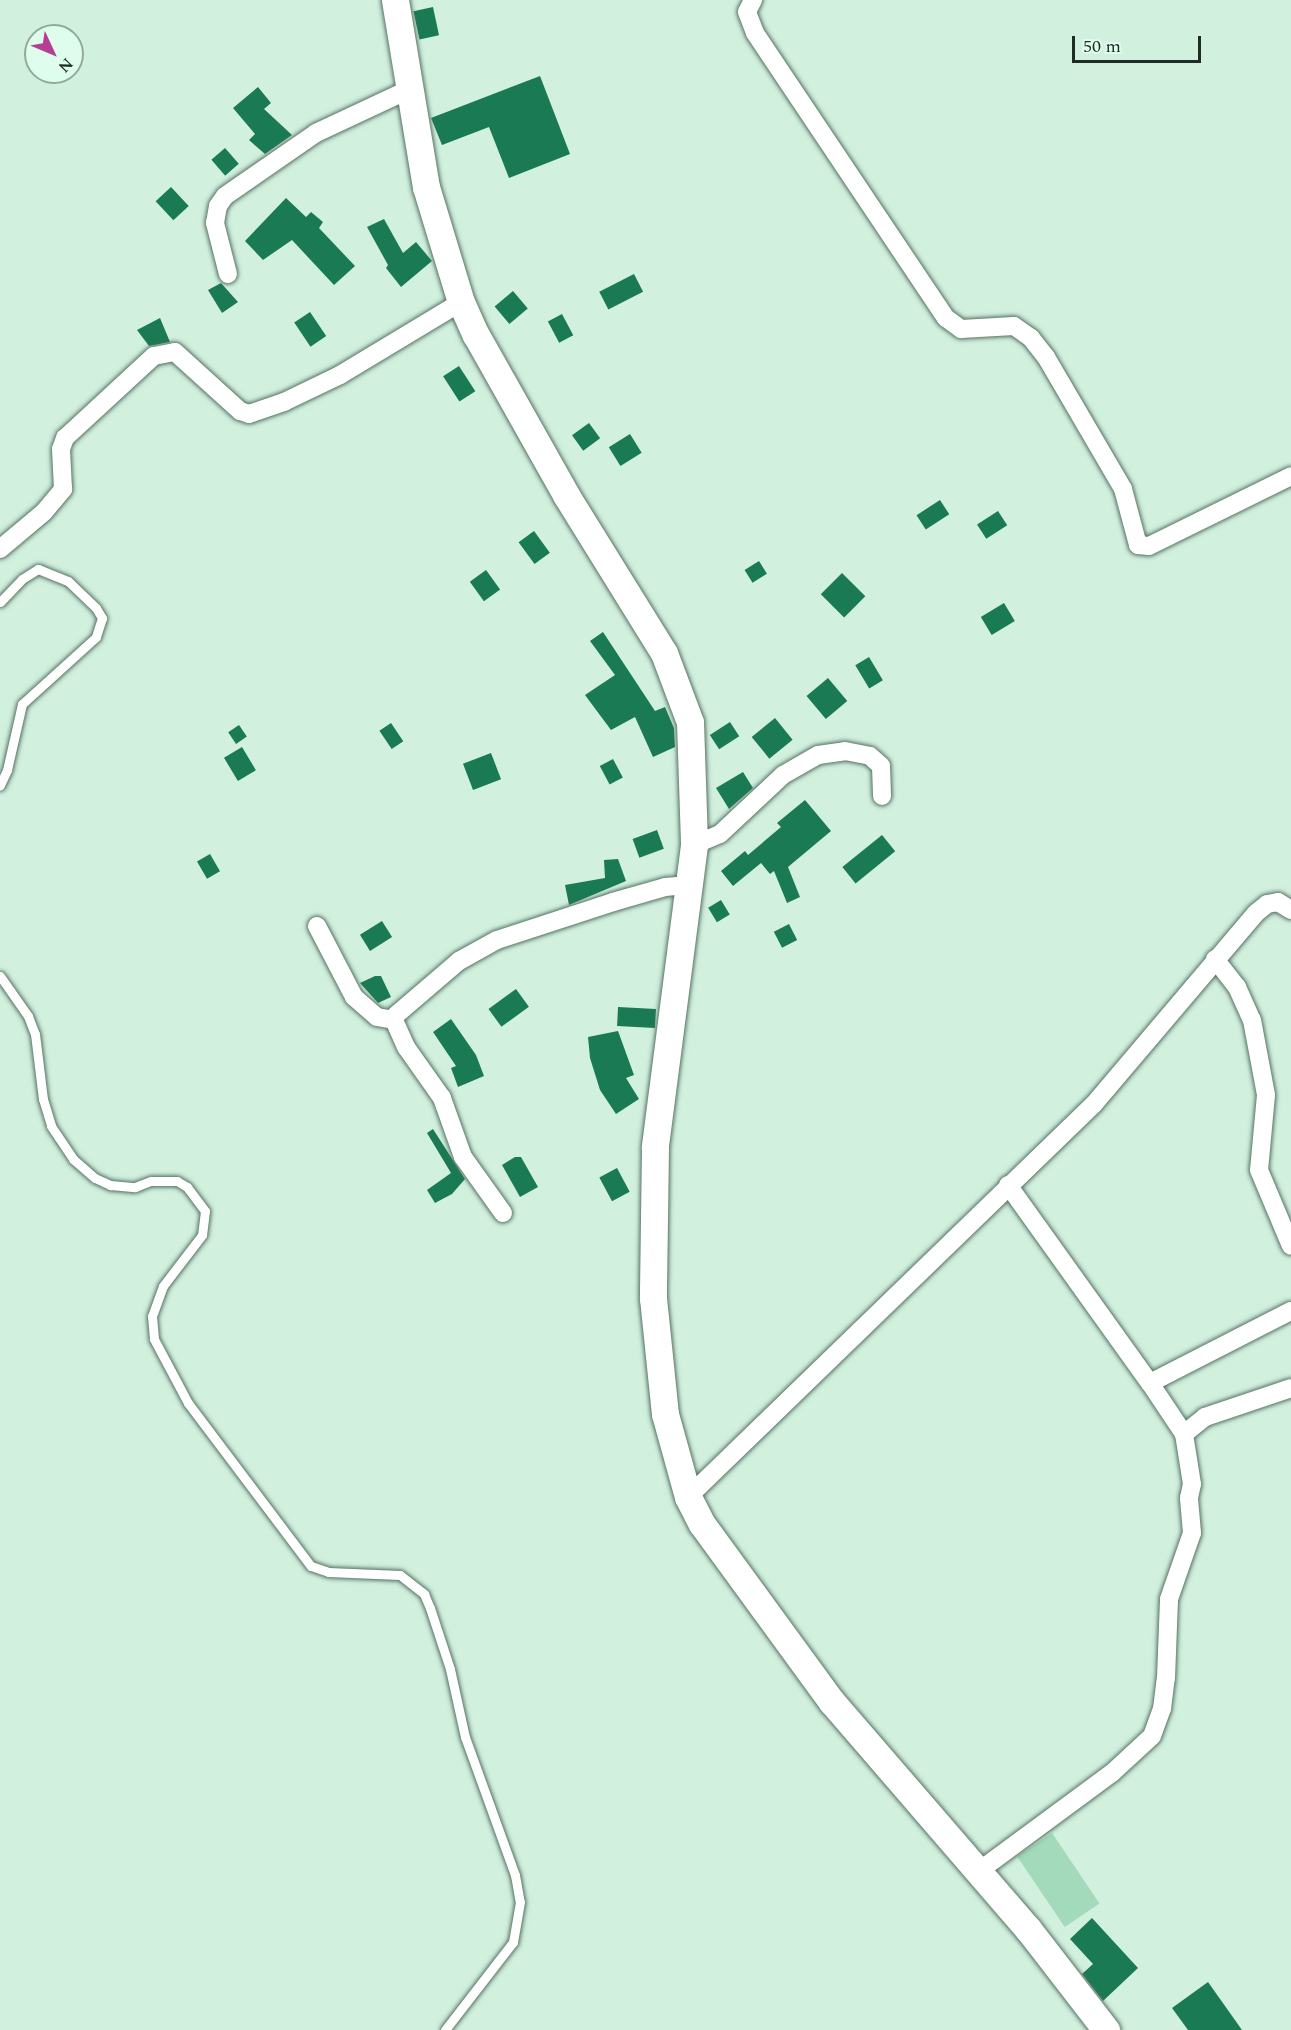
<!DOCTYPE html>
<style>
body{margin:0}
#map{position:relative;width:1291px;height:2030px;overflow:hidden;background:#d1f0de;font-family:Spectral,serif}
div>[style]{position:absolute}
.green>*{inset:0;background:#a3dabc;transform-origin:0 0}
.building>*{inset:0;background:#1a7a53;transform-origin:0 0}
.roads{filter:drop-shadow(0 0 2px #567263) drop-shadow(0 0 2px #567263)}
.lane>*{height:9px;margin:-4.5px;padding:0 4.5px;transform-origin:4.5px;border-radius:4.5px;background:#fff}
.street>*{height:18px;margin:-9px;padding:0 9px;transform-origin:9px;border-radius:9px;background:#fff}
.secondary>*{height:27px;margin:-13.5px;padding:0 13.5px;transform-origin:13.5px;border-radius:13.5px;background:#fff}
span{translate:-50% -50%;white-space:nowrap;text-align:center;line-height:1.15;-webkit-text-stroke:6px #defdec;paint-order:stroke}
.north{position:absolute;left:24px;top:24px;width:60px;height:60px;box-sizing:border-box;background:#defdec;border:2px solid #92a99c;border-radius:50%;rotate:134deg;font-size:16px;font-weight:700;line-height:24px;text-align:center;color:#1f2b25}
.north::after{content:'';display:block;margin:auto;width:21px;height:27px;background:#b53e93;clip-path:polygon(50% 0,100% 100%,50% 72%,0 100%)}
.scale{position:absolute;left:1072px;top:36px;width:129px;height:27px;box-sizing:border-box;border:3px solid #1f2b25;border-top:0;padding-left:8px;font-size:18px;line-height:21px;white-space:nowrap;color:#1f2b25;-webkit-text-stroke:4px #defdec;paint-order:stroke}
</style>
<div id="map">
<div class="green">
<div style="left:1052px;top:1833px;width:85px;height:42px;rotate:56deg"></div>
</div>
<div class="building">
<div style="left:433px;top:7px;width:29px;height:20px;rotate:78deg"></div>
<div style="clip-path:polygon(540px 76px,570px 154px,509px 178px,489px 127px,442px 145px,431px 118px)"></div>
<div style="clip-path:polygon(258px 87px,271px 103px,264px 109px,292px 135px,265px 154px,249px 140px,255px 134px,233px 108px)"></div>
<div style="left:225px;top:148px;width:21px;height:18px;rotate:49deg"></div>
<div style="left:171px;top:187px;width:26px;height:21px;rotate:47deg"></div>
<div style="clip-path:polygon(286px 198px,306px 217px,311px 212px,323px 222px,319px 228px,355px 266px,334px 285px,292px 240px,263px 260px,245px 241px)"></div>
<div style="clip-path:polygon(384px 219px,403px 253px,416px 242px,432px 261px,401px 287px,386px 268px,388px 265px,367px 227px)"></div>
<div style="left:634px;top:274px;width:20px;height:39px;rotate:63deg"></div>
<div style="clip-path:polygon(221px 283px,238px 302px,222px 313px,208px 290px)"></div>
<div style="left:513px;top:291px;width:23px;height:24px;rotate:50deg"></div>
<div style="left:310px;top:312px;width:29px;height:19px;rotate:56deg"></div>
<div style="left:562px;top:314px;width:24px;height:16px;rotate:62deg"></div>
<div style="clip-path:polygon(160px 318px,170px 342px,149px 346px,137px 330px)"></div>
<div style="left:459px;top:366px;width:30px;height:19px;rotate:57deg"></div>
<div style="left:589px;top:423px;width:19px;height:21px;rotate:54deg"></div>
<div style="left:630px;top:434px;width:22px;height:25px;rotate:58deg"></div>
<div style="left:940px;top:500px;width:17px;height:28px;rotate:57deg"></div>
<div style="left:998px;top:511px;width:17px;height:25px;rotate:57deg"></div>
<div style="left:534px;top:531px;width:27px;height:19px;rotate:54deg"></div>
<div style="left:759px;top:561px;width:15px;height:17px;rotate:58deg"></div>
<div style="left:486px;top:570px;width:24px;height:20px;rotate:54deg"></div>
<div style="left:842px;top:573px;width:33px;height:30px;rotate:45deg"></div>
<div style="left:1004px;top:603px;width:21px;height:27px;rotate:59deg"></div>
<div style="clip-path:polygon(603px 632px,655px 711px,665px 707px,674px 728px,675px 747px,653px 757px,635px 717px,611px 730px,585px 695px,615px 675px,590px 641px)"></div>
<div style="left:869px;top:657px;width:27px;height:16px;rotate:59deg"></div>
<div style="left:828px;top:678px;width:30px;height:28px;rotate:50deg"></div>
<div style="left:775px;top:718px;width:28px;height:30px;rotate:51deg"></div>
<div style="left:730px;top:722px;width:17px;height:24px;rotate:57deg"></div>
<div style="left:391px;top:723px;width:22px;height:14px;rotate:56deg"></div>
<div style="left:239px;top:725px;width:14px;height:13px;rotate:56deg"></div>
<div style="left:242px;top:747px;width:27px;height:21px;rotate:59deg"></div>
<div style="left:491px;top:753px;width:28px;height:30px;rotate:69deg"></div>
<div style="left:613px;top:759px;width:21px;height:15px;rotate:62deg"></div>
<div style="clip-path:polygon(743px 772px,753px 788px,729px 809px,716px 788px)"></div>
<div style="clip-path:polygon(805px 800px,831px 831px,788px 867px,800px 897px,787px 903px,774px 871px,770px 874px,761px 863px,733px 886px,721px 871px,745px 851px,748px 855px,781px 827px,777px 823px)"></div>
<div style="left:657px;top:830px;width:20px;height:26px;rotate:70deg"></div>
<div style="left:882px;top:835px;width:21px;height:51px;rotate:51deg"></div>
<div style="left:210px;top:854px;width:20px;height:15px;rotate:60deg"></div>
<div style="clip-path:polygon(618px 859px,626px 881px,569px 905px,565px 885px,605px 878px,604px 860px)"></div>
<div style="left:721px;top:900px;width:17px;height:15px;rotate:59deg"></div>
<div style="left:382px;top:921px;width:19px;height:26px;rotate:58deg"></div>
<div style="left:789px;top:924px;width:18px;height:17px;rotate:63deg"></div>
<div style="clip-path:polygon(375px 976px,381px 976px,391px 997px,378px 1003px,360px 983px)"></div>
<div style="left:516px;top:989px;width:22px;height:34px;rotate:54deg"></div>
<div style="left:656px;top:1009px;width:19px;height:38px;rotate:93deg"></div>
<div style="clip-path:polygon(451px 1019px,476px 1055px,484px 1076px,458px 1087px,451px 1068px,456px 1066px,433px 1032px)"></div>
<div style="clip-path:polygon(618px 1031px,634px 1075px,626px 1078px,639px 1099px,616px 1114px,600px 1090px,590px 1058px,588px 1037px)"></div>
<div style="clip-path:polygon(433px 1129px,465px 1179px,452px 1194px,435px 1203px,427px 1190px,451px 1173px,427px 1133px)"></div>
<div style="clip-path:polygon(515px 1157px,521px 1157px,538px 1187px,520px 1197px,502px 1165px)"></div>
<div style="left:617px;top:1168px;width:27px;height:20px;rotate:62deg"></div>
<div style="clip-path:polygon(1092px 1918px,1138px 1968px,1103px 2001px,1082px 1974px,1093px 1964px,1070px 1939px)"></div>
<div style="clip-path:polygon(1208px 1982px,1242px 2030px,1188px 2030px,1172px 2008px)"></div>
</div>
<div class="roads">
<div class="lane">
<div style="left:0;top:602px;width:32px;rotate:-46deg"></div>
<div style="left:22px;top:579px;width:19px;rotate:-32deg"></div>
<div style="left:38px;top:569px;width:32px;rotate:22deg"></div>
<div style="left:68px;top:581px;width:39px;rotate:44deg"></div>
<div style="left:96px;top:608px;width:12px;rotate:59deg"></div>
<div style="left:102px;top:618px;width:20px;rotate:108deg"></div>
<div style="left:96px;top:637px;width:100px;rotate:137.8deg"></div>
<div style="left:22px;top:704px;width:68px;rotate:102.8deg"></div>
<div style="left:7px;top:770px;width:17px;rotate:115deg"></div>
<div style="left:0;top:976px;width:49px;rotate:55deg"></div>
<div style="left:28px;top:1016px;width:19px;rotate:69deg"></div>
<div style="left:35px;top:1034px;width:65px;rotate:83deg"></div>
<div style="left:43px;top:1099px;width:28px;rotate:73deg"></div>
<div style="left:51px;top:1126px;width:40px;rotate:56deg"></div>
<div style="left:73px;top:1159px;width:29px;rotate:41deg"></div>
<div style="left:95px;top:1178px;width:17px;rotate:25deg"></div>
<div style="left:110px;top:1185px;width:25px;rotate:5deg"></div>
<div style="left:135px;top:1187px;width:17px;rotate:-21deg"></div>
<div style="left:151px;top:1181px;width:26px"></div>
<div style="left:177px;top:1181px;width:12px;rotate:31deg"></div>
<div style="left:187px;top:1187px;width:30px;rotate:53deg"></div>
<div style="left:205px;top:1211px;width:24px;rotate:97deg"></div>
<div style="left:202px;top:1235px;width:64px;rotate:127.4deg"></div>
<div style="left:163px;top:1286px;width:32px;rotate:110deg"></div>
<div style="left:152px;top:1316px;width:23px;rotate:85deg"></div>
<div style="left:154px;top:1339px;width:72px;rotate:62deg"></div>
<div style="left:188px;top:1403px;width:204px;rotate:53deg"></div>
<div style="left:311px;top:1566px;width:18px;rotate:19deg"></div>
<div style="left:328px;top:1572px;width:72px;rotate:2.4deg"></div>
<div style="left:400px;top:1575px;width:31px;rotate:38deg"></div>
<div style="left:424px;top:1594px;width:15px;rotate:67deg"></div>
<div style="left:430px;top:1608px;width:64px;rotate:71.8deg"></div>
<div style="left:450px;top:1669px;width:70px;rotate:77.6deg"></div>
<div style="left:465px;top:1737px;width:147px;rotate:70.1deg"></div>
<div style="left:515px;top:1875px;width:27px;rotate:80deg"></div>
<div style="left:520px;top:1902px;width:41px;rotate:99.9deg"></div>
<div style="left:513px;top:1942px;width:111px;rotate:127.7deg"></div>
</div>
<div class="street">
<div style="left:753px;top:0;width:13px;rotate:117deg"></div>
<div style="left:747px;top:12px;width:22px;rotate:69deg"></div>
<div style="left:755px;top:33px;width:343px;rotate:56.2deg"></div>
<div style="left:946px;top:318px;width:19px;rotate:36deg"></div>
<div style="left:961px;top:329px;width:53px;rotate:-3.2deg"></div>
<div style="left:1014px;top:326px;width:21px;rotate:35deg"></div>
<div style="left:1031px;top:338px;width:24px;rotate:52deg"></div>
<div style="left:1046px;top:357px;width:153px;rotate:59.7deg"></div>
<div style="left:1123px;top:489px;width:58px;rotate:75deg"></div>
<div style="left:1138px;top:545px;width:11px;rotate:5deg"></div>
<div style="left:1149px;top:546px;width:158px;rotate:-26.2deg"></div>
<div style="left:228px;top:274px;width:53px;rotate:-104.3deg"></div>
<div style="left:215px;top:223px;width:17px;rotate:-80deg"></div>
<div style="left:218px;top:206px;width:12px;rotate:-55deg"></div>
<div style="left:225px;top:196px;width:111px;rotate:-34.7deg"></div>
<div style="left:316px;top:133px;width:102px;rotate:-25.1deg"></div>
<div style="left:0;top:549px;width:57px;rotate:-40.1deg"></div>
<div style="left:44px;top:512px;width:30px;rotate:-50deg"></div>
<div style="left:63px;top:489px;width:40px;rotate:-92.9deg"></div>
<div style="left:61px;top:449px;width:12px;rotate:-70deg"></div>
<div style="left:65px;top:438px;width:121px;rotate:-42.7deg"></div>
<div style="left:154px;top:356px;width:21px;rotate:-11deg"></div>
<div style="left:175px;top:352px;width:88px;rotate:42.2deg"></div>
<div style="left:240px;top:411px;width:9px;rotate:18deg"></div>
<div style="left:249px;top:414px;width:37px;rotate:-19deg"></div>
<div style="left:284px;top:402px;width:62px;rotate:-25.7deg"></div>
<div style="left:340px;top:375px;width:141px;rotate:-31.1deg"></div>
<div style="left:694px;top:845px;width:28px;rotate:-23deg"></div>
<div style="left:720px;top:834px;width:86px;rotate:-43.1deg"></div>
<div style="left:783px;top:775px;width:40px;rotate:-29.7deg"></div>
<div style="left:818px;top:755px;width:27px;rotate:-8deg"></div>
<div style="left:845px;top:751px;width:25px;rotate:11deg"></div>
<div style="left:870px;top:756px;width:15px;rotate:42deg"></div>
<div style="left:881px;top:766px;width:30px;rotate:88deg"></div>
<div style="left:317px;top:926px;width:80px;rotate:62.5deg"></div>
<div style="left:354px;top:997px;width:30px;rotate:41deg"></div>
<div style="left:377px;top:1017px;width:17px;rotate:10deg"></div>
<div style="left:1215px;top:959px;width:36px;rotate:52deg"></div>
<div style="left:1237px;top:987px;width:36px;rotate:66deg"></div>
<div style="left:1252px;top:1020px;width:76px;rotate:79.4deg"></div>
<div style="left:1266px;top:1095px;width:75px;rotate:95.3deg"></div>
<div style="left:1259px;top:1170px;width:82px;rotate:67.2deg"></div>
<div style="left:1008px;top:1185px;width:244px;rotate:54.4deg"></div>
<div style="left:1150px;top:1383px;width:158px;rotate:-27.1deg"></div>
<div style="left:503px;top:1213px;width:69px;rotate:-125.5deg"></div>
<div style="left:463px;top:1157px;width:63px;rotate:-109.6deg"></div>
<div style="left:442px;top:1098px;width:62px;rotate:-125.2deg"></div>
<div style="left:406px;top:1047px;width:30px;rotate:-114deg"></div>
<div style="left:394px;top:1020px;width:5px;rotate:-68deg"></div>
<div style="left:396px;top:1015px;width:83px;rotate:-40.6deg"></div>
<div style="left:459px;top:961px;width:43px;rotate:-28.9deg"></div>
<div style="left:497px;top:940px;width:122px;rotate:-18.1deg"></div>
<div style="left:613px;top:902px;width:54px;rotate:-16.1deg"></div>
<div style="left:665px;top:887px;width:24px;rotate:-5deg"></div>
<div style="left:1150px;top:1383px;width:61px;rotate:56.3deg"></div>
<div style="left:688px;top:1497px;width:565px;rotate:-44.07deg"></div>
<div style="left:1094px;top:1104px;width:250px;rotate:-49.7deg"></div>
<div style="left:1256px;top:913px;width:14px;rotate:-39deg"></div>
<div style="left:1267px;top:904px;width:11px;rotate:-10deg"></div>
<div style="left:1278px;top:902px;width:15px;rotate:32deg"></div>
<div style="left:979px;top:1871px;width:165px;rotate:-36.4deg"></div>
<div style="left:1112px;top:1773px;width:54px;rotate:-42.8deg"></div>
<div style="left:1152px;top:1736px;width:29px;rotate:-70deg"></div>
<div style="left:1162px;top:1709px;width:31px;rotate:-83deg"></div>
<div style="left:1166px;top:1678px;width:79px;rotate:-87.8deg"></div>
<div style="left:1169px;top:1599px;width:70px;rotate:-70.8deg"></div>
<div style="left:1192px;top:1533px;width:35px;rotate:-95deg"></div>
<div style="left:1189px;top:1498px;width:14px;rotate:-78deg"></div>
<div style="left:1192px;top:1484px;width:51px;rotate:-99.1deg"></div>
<div style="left:1184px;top:1434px;width:27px;rotate:-39deg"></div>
<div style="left:1205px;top:1417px;width:91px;rotate:-18.6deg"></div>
</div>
<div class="secondary">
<div style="left:395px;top:0;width:190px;rotate:80.6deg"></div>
<div style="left:426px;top:187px;width:120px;rotate:73.1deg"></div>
<div style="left:461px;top:302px;width:36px;rotate:66deg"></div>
<div style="left:476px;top:335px;width:184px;rotate:60.6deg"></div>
<div style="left:566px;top:495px;width:186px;rotate:58.2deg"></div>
<div style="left:664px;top:653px;width:74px;rotate:69.4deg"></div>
<div style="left:690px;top:722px;width:123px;rotate:88.1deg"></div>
<div style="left:694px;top:845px;width:305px;rotate:97.4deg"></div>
<div style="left:655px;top:1147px;width:151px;rotate:90.8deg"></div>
<div style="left:653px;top:1298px;width:117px;rotate:84.1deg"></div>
<div style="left:665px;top:1414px;width:86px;rotate:74.5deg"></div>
<div style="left:688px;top:1497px;width:30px;rotate:63deg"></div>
<div style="left:702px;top:1524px;width:220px;rotate:53.9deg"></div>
<div style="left:832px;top:1702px;width:300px;rotate:49.2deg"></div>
<div style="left:1028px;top:1929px;width:128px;rotate:52.3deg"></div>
</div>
</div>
<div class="north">N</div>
<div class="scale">50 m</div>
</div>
